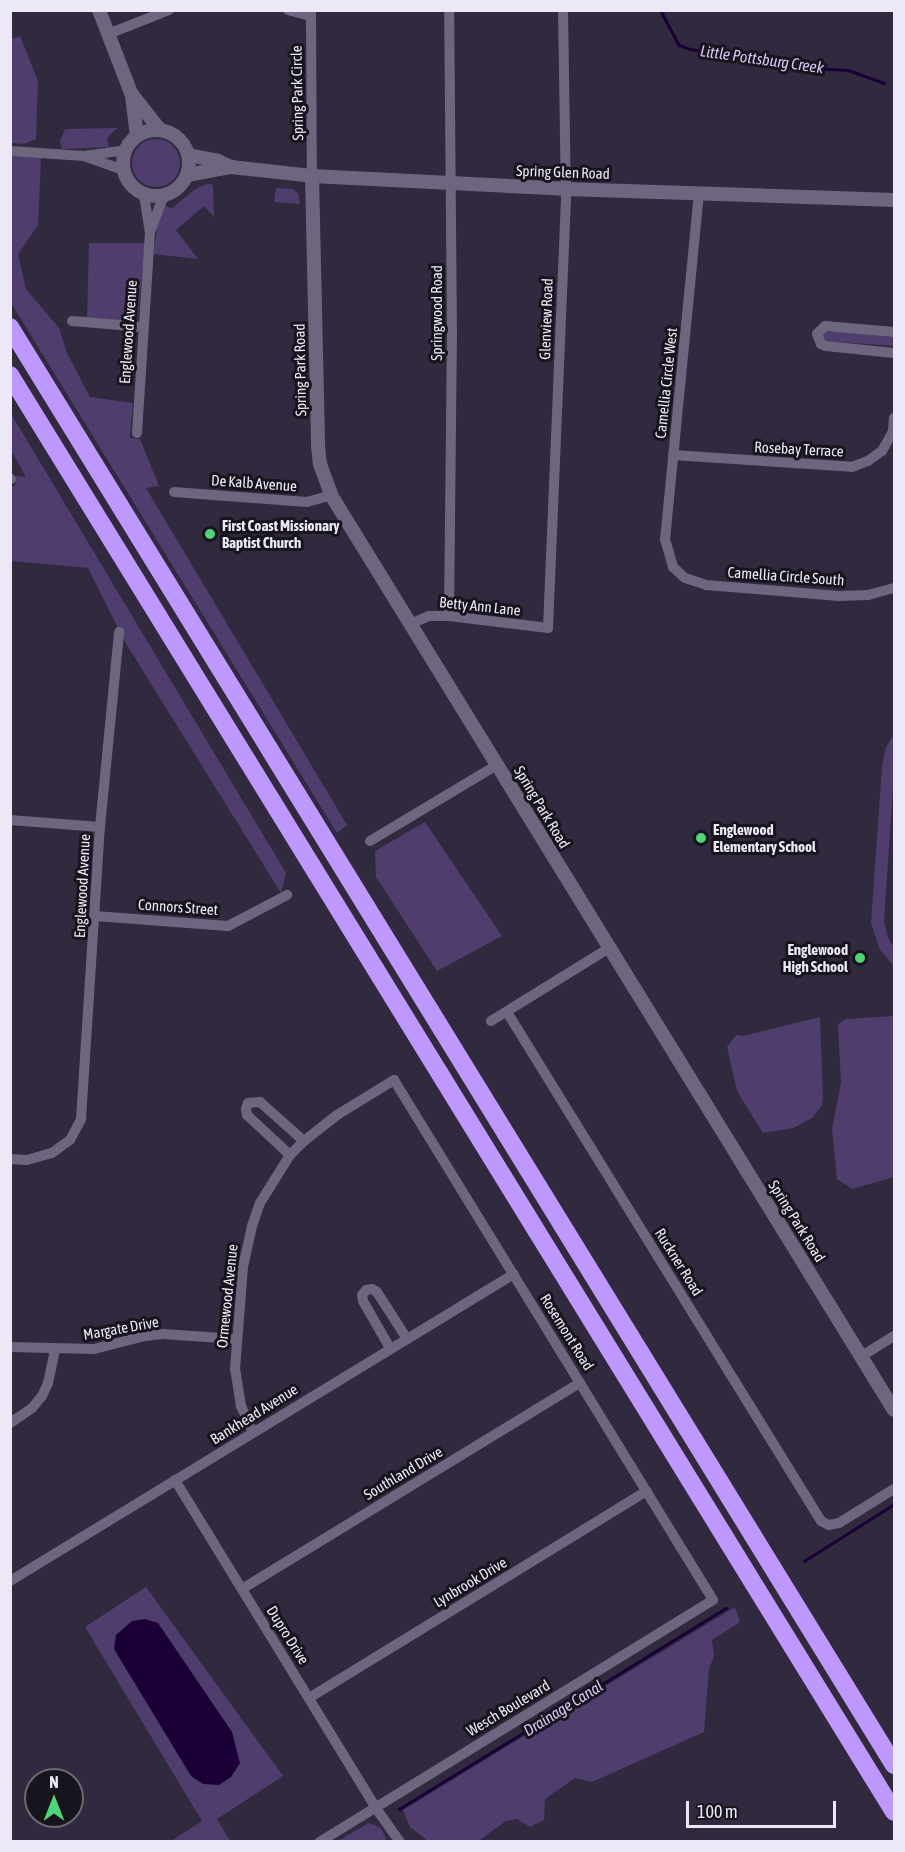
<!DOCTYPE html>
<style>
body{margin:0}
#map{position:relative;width:905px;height:1852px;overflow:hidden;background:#31293e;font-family:"Asap Condensed",sans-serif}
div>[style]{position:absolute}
.green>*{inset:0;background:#4f3d6e}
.round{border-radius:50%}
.water>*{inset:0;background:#1b0037}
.stream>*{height:3px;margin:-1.5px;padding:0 1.5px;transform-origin:1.5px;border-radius:1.5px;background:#1b0037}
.street>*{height:10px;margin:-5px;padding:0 5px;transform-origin:5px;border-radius:5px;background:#6e667e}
.secondary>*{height:14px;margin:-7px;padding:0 7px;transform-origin:7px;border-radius:7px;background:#6e667e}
.secondary>.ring{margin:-7px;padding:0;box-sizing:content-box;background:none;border:14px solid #6e667e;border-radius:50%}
.highway>*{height:18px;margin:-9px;padding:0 9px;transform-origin:9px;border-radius:9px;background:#be98fd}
.dots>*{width:16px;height:16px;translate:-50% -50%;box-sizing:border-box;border:3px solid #17141e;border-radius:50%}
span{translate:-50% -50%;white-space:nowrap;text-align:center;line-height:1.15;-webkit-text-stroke:6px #17141e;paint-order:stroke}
.street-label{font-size:15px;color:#ece8f6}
.poi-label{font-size:15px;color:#ece8f6;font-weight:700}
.left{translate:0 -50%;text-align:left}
.right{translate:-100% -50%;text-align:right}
.water-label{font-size:16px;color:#d6c7f4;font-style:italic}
.frame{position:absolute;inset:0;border:12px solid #ece8f6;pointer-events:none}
.north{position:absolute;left:24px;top:1768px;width:60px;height:60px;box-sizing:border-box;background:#17141e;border:2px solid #6c6974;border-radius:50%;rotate:0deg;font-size:16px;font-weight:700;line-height:24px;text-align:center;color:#ece8f6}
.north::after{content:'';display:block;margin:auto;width:21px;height:27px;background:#4bd677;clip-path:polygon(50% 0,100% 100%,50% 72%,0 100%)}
.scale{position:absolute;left:686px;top:1801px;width:150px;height:27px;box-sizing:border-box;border:3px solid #ece8f6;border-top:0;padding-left:8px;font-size:18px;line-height:21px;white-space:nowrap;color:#ece8f6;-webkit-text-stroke:4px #17141e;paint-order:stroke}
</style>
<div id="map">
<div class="green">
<div style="clip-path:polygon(20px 36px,38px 81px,36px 139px,24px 144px,10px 143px,11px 39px)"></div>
<div style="clip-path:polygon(117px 128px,107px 138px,109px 147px,62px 149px,60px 141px,65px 129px)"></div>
<div class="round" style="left:132px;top:139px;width:48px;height:48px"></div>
<div style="clip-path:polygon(11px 156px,41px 158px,38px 225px,18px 254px,26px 289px,59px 328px,67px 353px,90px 397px,133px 403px,130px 438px,140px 439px,159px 486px,146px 488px,347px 825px,337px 833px,11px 303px)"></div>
<div style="clip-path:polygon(206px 184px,212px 184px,213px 187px,214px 217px,204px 206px,176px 230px,198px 259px,153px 254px,159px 218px,165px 205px,171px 209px,194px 190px)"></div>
<div style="clip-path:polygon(276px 188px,293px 189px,298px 194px,300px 204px,274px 202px)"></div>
<div style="clip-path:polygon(89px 243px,145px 243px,138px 317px,133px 321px,87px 319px)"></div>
<div style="clip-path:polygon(826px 331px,894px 337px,894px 346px,826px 341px,822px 336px)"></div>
<div style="clip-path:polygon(10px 412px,286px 873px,281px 893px,125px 642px,88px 568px,11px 561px,11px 486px,15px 486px,16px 476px,26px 477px,11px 450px)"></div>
<div style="clip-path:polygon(894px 734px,894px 773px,884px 922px,888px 937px,894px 948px,894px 966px,880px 950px,871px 923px,882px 766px,886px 747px)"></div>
<div style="clip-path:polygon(425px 822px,502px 936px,437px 971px,376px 877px,375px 851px)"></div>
<div style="clip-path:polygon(894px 1016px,894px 1177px,852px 1189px,837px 1179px,832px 1129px,841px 1083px,838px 1024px,846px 1019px)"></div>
<div style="clip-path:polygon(820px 1017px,823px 1098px,821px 1107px,812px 1118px,793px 1128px,763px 1133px,737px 1091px,727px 1047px,736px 1035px,743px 1036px)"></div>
<div style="clip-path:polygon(146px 1587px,283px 1776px,217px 1819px,230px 1841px,171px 1841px,202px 1821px,85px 1627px)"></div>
<div style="clip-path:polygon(735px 1607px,740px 1622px,712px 1640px,714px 1656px,709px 1669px,704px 1732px,592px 1782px,575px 1778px,545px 1799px,544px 1820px,530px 1827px,517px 1819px,506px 1821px,477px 1842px,428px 1841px,410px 1827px,403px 1810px)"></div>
<div style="clip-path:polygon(369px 1823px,381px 1828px,387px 1841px,338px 1841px)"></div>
</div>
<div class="water">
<div style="clip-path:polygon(145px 1619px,158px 1623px,232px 1732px,240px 1763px,231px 1777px,219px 1785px,203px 1784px,191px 1776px,114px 1649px,116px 1635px,132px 1621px)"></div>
</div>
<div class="stream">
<div style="left:660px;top:10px;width:40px;rotate:62deg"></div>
<div style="left:679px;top:45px;width:12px;rotate:20deg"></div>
<div style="left:690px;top:49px;width:122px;rotate:8.9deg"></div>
<div style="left:811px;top:68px;width:37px;rotate:3deg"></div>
<div style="left:848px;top:70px;width:38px;rotate:20deg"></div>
<div style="left:804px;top:1561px;width:107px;rotate:-32.3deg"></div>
<div style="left:399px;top:1809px;width:384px;rotate:-31.6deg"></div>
</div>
<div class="street">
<div style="left:288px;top:10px;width:24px;rotate:15deg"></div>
<div style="left:311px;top:10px;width:166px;rotate:89.7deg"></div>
<div style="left:108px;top:34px;width:66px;rotate:-21.5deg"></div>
<div style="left:10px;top:151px;width:74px;rotate:3.9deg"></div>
<div style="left:84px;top:156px;width:42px;rotate:-8.1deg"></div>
<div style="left:84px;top:156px;width:41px;rotate:19.7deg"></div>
<div style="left:699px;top:193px;width:348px;rotate:95.6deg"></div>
<div style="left:665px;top:539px;width:29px;rotate:74deg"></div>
<div style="left:673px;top:567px;width:16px;rotate:43deg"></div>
<div style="left:685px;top:578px;width:22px;rotate:18deg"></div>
<div style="left:706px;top:585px;width:133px;rotate:4.7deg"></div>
<div style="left:839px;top:596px;width:29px;rotate:-2deg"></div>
<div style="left:868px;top:595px;width:27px;rotate:-15deg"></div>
<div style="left:151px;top:230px;width:30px;rotate:-70deg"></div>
<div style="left:161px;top:202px;width:10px;rotate:-53deg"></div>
<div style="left:72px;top:321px;width:71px;rotate:4.8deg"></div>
<div style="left:894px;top:332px;width:69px;rotate:-175deg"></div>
<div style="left:825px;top:326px;width:11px;rotate:135deg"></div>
<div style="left:817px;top:334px;width:11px;rotate:68deg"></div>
<div style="left:821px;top:344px;width:5px;rotate:22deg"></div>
<div style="left:826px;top:346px;width:68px;rotate:5.9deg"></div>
<div style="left:137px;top:433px;width:200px;rotate:-86.3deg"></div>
<div style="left:150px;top:233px;width:39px;rotate:-99deg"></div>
<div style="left:673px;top:455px;width:179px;rotate:3.8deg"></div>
<div style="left:852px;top:467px;width:17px;rotate:-21deg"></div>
<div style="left:868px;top:461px;width:17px;rotate:-36deg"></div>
<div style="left:882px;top:451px;width:23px;rotate:-61deg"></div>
<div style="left:893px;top:431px;width:13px;rotate:-86deg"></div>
<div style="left:10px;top:479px;width:1px"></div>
<div style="left:174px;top:492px;width:133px;rotate:4.3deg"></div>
<div style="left:307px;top:502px;width:25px;rotate:-16deg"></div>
<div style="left:449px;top:616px;width:280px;rotate:-89.4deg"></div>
<div style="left:452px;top:336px;width:326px;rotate:-90.5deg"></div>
<div style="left:410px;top:624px;width:21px;rotate:-23deg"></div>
<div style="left:429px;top:616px;width:20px"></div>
<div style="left:449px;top:616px;width:100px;rotate:6.9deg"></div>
<div style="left:548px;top:628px;width:427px;rotate:-87.6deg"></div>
<div style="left:566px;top:201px;width:191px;rotate:-90.9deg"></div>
<div style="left:10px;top:820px;width:90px;rotate:4.4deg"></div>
<div style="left:370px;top:841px;width:148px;rotate:-30.9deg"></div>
<div style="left:95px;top:916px;width:133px;rotate:4.3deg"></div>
<div style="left:228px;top:926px;width:67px;rotate:-27.7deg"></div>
<div style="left:507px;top:1012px;width:598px;rotate:58.33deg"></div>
<div style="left:821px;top:1521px;width:9px;rotate:27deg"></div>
<div style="left:829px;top:1525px;width:10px;rotate:-11deg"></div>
<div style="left:839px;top:1523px;width:65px;rotate:-31.7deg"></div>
<div style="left:491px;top:1021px;width:139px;rotate:-31.7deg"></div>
<div style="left:290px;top:1155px;width:59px;rotate:-137.1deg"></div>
<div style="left:247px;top:1115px;width:6px;rotate:-99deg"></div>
<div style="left:246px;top:1109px;width:6px;rotate:-72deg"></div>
<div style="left:248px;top:1103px;width:12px;rotate:-5deg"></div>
<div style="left:260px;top:1102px;width:59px;rotate:41.6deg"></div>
<div style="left:10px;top:1159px;width:17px;rotate:3deg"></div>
<div style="left:27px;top:1160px;width:26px;rotate:-16deg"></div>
<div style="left:52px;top:1153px;width:22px;rotate:-36deg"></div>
<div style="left:70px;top:1140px;width:24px;rotate:-62deg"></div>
<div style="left:81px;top:1119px;width:293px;rotate:-86.3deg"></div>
<div style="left:100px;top:827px;width:196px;rotate:-84.4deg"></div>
<div style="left:10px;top:1347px;width:84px;rotate:1.4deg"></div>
<div style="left:94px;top:1349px;width:53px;rotate:-14.3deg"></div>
<div style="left:145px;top:1336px;width:18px;rotate:-6deg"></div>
<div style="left:163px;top:1334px;width:73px;rotate:3.9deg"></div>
<div style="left:390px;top:1348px;width:54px;rotate:-119.9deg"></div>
<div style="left:363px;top:1301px;width:6px;rotate:-99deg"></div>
<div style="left:362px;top:1295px;width:6px;rotate:-51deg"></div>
<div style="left:366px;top:1290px;width:6px;rotate:-9deg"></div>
<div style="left:372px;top:1289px;width:6px;rotate:31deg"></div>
<div style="left:377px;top:1292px;width:56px;rotate:57.4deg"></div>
<div style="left:862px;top:1356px;width:38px;rotate:-32deg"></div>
<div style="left:10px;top:1423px;width:27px;rotate:-34deg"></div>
<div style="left:32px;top:1408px;width:16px;rotate:-50deg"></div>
<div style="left:42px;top:1396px;width:14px;rotate:-65deg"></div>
<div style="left:48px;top:1383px;width:34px;rotate:-78deg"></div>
<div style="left:253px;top:1432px;width:29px;rotate:-115deg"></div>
<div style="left:241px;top:1406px;width:37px;rotate:-99deg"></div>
<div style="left:235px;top:1369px;width:102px;rotate:-85.5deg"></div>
<div style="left:243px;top:1267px;width:42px;rotate:-77.6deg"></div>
<div style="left:252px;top:1226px;width:24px;rotate:-71deg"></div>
<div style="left:260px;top:1203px;width:57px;rotate:-58deg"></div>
<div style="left:290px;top:1155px;width:20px;rotate:-45deg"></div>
<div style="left:304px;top:1141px;width:42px;rotate:-38.2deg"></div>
<div style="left:337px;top:1115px;width:67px;rotate:-31.6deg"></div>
<div style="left:394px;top:1080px;width:610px;rotate:58.47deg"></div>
<div style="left:713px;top:1600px;width:462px;rotate:148.4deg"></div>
<div style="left:175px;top:1480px;width:383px;rotate:58.5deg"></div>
<div style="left:375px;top:1807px;width:43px;rotate:54.5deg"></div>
<div style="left:10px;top:1581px;width:590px;rotate:-31.35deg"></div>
<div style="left:242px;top:1589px;width:396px;rotate:-31.4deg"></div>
<div style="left:309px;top:1698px;width:396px;rotate:-31.5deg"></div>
</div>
<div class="secondary">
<div style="left:99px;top:10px;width:89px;rotate:68.9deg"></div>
<div style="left:131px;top:93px;width:47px;rotate:51.9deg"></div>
<div style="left:132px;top:96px;width:40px;rotate:82.9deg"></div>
<div class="ring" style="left:123px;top:130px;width:52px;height:52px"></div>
<div style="left:188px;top:155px;width:31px;rotate:11deg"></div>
<div style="left:218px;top:161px;width:14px;rotate:25deg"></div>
<div style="left:187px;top:175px;width:45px;rotate:-10.3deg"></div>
<div style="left:231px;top:167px;width:81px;rotate:6.3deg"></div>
<div style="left:312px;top:176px;width:253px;rotate:2.9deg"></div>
<div style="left:565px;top:189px;width:329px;rotate:1.9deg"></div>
<div style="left:312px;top:176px;width:270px;rotate:88.7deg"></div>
<div style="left:318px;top:446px;width:18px;rotate:84deg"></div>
<div style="left:320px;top:464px;width:33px;rotate:70deg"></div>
<div style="left:331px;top:495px;width:1074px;rotate:58.4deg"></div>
</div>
<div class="highway">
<div style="left:10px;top:327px;width:1688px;rotate:58.42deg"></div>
<div style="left:10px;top:375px;width:1687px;rotate:58.4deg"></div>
</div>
<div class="dots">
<div style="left:210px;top:534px;background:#4bd677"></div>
<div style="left:701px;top:838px;background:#4bd677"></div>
<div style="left:860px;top:958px;background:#4bd677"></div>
</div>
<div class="street-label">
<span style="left:297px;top:93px;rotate:-91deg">Spring Park Circle</span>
<span style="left:563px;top:172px;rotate:2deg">Spring Glen Road</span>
<span style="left:437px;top:313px;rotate:-90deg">Springwood Road</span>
<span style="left:546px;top:319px;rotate:-88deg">Glenview Road</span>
<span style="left:128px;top:332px;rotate:-86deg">Englewood Avenue</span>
<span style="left:300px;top:370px;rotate:-91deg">Spring Park Road</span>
<span style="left:666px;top:383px;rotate:-84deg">Camellia Circle West</span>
<span style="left:799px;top:449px;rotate:3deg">Rosebay Terrace</span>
<span style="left:254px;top:483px;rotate:4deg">De Kalb Avenue</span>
<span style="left:786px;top:576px;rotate:4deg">Camellia Circle South</span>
<span style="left:480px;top:606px;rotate:6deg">Betty Ann Lane</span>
<span style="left:542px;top:807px;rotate:59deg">Spring Park Road</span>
<span style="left:82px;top:886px;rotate:-87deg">Englewood Avenue</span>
<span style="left:178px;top:907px;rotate:4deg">Connors Street</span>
<span style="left:797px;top:1221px;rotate:58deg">Spring Park Road</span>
<span style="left:679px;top:1262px;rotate:58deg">Ruckner Road</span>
<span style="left:227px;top:1296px;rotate:-84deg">Ormewood Avenue</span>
<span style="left:121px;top:1328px;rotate:-10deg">Margate Drive</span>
<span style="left:567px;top:1332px;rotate:58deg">Rosemont Road</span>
<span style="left:254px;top:1414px;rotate:-32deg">Bankhead Avenue</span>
<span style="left:403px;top:1473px;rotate:-31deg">Southland Drive</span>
<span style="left:470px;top:1582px;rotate:-31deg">Lynbrook Drive</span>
<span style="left:288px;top:1635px;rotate:58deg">Dupro Drive</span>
<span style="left:508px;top:1708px;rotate:-31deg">Wesch Boulevard</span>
</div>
<div class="poi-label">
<span class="left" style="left:222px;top:534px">First Coast Missionary<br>Baptist Church</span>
<span class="left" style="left:713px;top:838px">Englewood<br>Elementary School</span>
<span class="right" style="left:848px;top:958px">Englewood<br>High School</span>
</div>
<div class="water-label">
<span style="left:762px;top:59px;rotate:8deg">Little Pottsburg Creek</span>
<span style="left:563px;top:1708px;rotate:-32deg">Drainage Canal</span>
</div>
<div class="frame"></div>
<div class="north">N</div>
<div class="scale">100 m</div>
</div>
